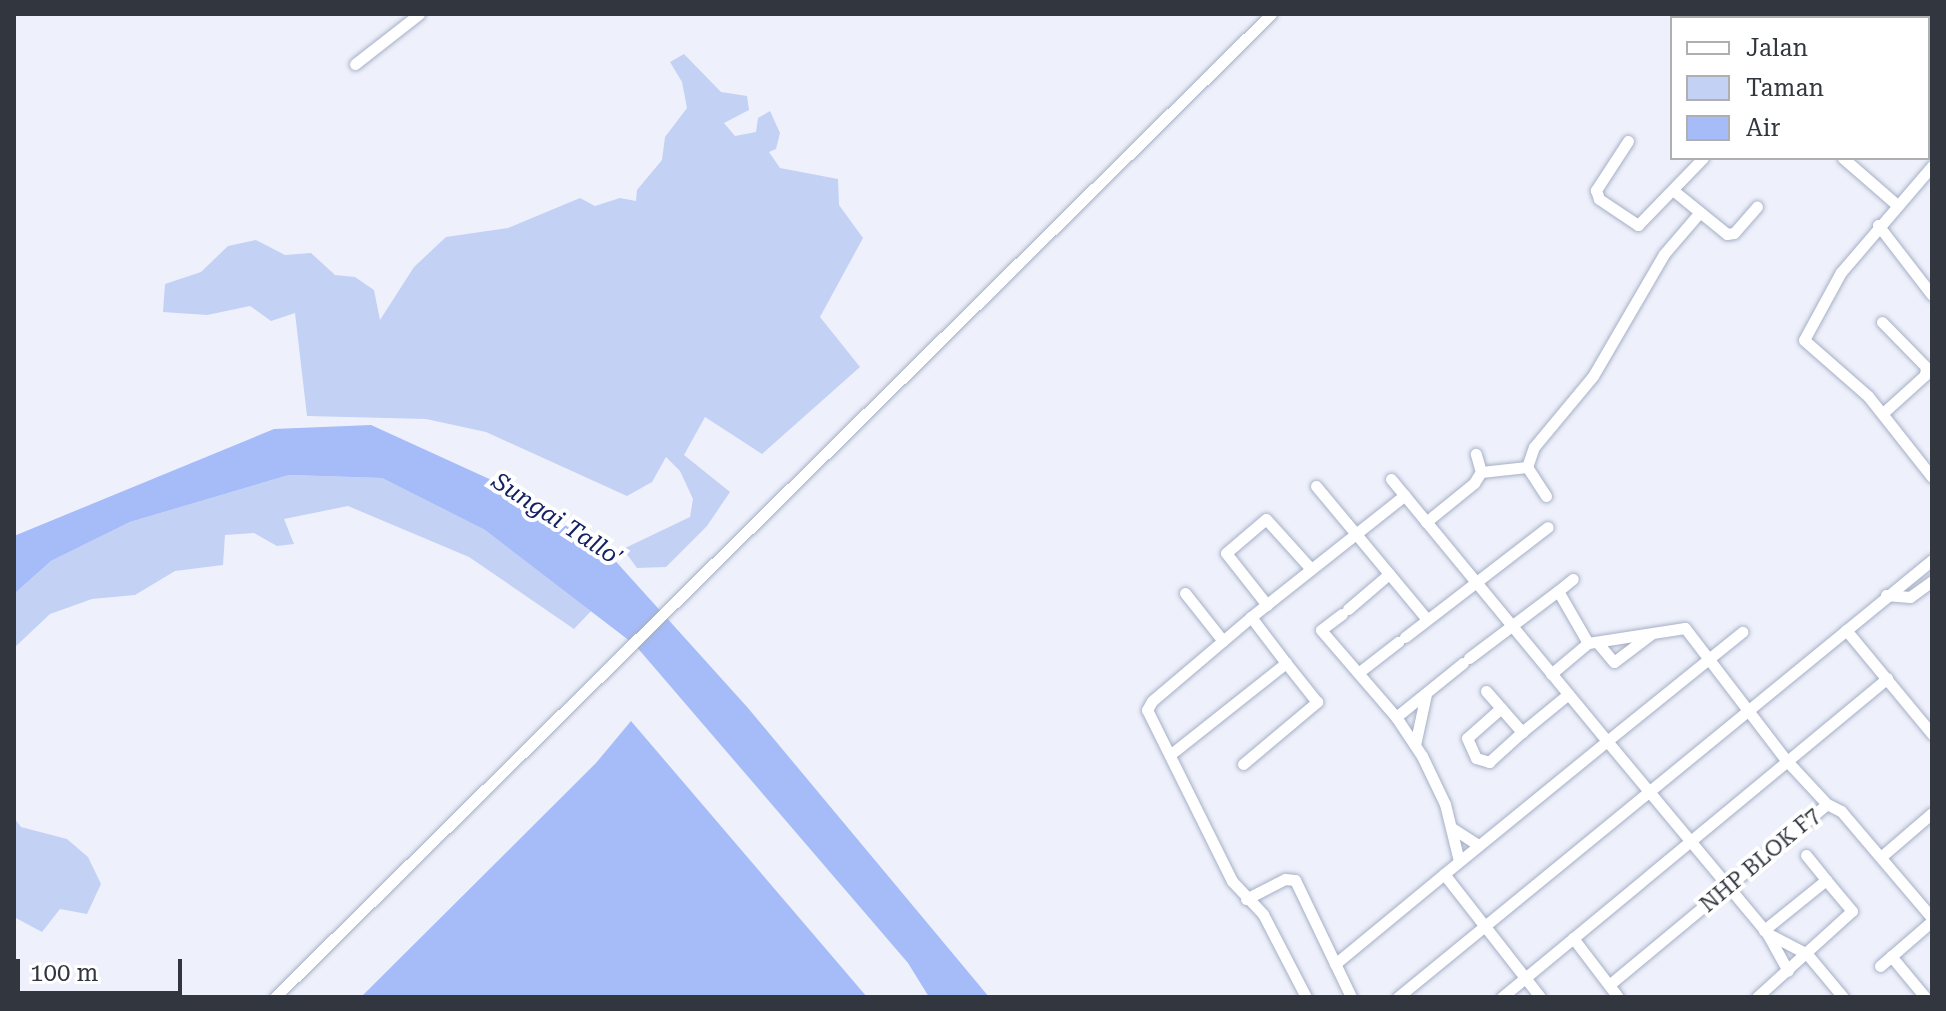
<!DOCTYPE html>
<style>
body{margin:0}
#map{position:relative;width:1946px;height:1011px;overflow:hidden;background:#eef1fb;font-family:"Roboto Serif",serif}
div>[style]{position:absolute}
.green>*{inset:0;background:#c3d1f5}
.water>*{inset:0;background:#a6bcf9}
.roads{filter:drop-shadow(0 0 2px #a6afc6) drop-shadow(0 0 2px #a6afc6)}
.minor>*{height:11px;margin:-5.5px;padding:0 5.5px;transform-origin:5.5px;border-radius:5.5px;background:#fff}
span{translate:-50% -50%;white-space:nowrap;text-align:center;line-height:1.15;-webkit-text-stroke:8px #fff;paint-order:stroke}
.street-label{font-size:22px;color:#32363f}
.water-label{font-size:24px;color:#142164;font-style:italic}
.frame{position:absolute;inset:0;border:16px solid #32363f;pointer-events:none}
.legend{position:absolute;left:1670px;top:16px;width:260px;height:144px;box-sizing:border-box;background:#fff;border:2px solid #adafb2;margin:0;padding:10px 14px;list-style:none;font-size:24px;color:#32363f}
.legend li{display:flex;align-items:center;gap:16px;height:40px}
.legend b{width:40px;border:2px solid #adafb2}
.scale{position:absolute;left:16px;top:959px;width:166px;height:36px;box-sizing:border-box;border:4px solid #32363f;border-top:0;padding-left:10px;font-size:24px;line-height:28px;white-space:nowrap;color:#32363f;-webkit-text-stroke:6px #fff;paint-order:stroke}
</style>
<div id="map">
<div class="green">
<div style="clip-path:polygon(684px 54px,721px 92px,747px 96px,749px 110px,724px 123px,735px 136px,756px 132px,758px 118px,770px 111px,780px 133px,776px 149px,769px 152px,780px 168px,838px 179px,839px 205px,863px 238px,820px 317px,860px 367px,762px 454px,705px 417px,684px 455px,730px 492px,707px 526px,666px 567px,637px 568px,623px 549px,690px 517px,693px 499px,680px 471px,666px 457px,652px 482px,627px 496px,486px 432px,426px 419px,307px 416px,295px 313px,271px 321px,250px 306px,207px 315px,163px 312px,165px 284px,201px 272px,228px 246px,256px 240px,285px 255px,311px 253px,335px 275px,355px 277px,374px 290px,380px 320px,414px 267px,446px 237px,508px 228px,580px 198px,595px 206px,620px 198px,636px 201px,637px 190px,662px 160px,665px 137px,687px 108px,682px 82px,670px 62px)"></div>
<div style="clip-path:polygon(289px 475px,382px 478px,485px 530px,591px 611px,574px 629px,469px 557px,348px 506px,284px 519px,294px 544px,277px 546px,254px 533px,225px 535px,223px 565px,175px 571px,135px 595px,92px 599px,50px 614px,14px 648px,14px 594px,51px 561px,130px 522px)"></div>
<div style="clip-path:polygon(14px 818px,21px 827px,67px 839px,88px 857px,101px 884px,87px 914px,60px 909px,42px 932px,14px 917px)"></div>
</div>
<div class="water">
<div style="clip-path:polygon(371px 425px,509px 488px,610px 555px,748px 708px,989px 997px,929px 997px,908px 963px,635px 645px,485px 530px,382px 478px,289px 475px,130px 522px,51px 561px,14px 594px,14px 536px,274px 429px)"></div>
<div style="clip-path:polygon(631px 721px,867px 997px,361px 997px,596px 763px)"></div>
</div>
<div class="roads">
<div class="minor">
<div style="left:1917px;top:14px;width:6px;rotate:45deg"></div>
<div style="left:1787px;top:18px;width:6px;rotate:-45deg"></div>
<div style="left:1928px;top:28px;width:8px;rotate:60deg"></div>
<div style="left:355px;top:64px;width:81px;rotate:-38deg"></div>
<div style="left:1628px;top:141px;width:59px;rotate:123.1deg"></div>
<div style="left:1596px;top:190px;width:9px;rotate:72deg"></div>
<div style="left:1599px;top:199px;width:47px;rotate:33.7deg"></div>
<div style="left:1638px;top:225px;width:93px;rotate:-45.9deg"></div>
<div style="left:1843px;top:158px;width:72px;rotate:41deg"></div>
<div style="left:1932px;top:166px;width:140px;rotate:130.6deg"></div>
<div style="left:1841px;top:272px;width:77px;rotate:118.6deg"></div>
<div style="left:1804px;top:340px;width:85px;rotate:41.2deg"></div>
<div style="left:1868px;top:396px;width:103px;rotate:51.7deg"></div>
<div style="left:1674px;top:191px;width:68px;rotate:39.1deg"></div>
<div style="left:1727px;top:234px;width:7px;rotate:-8deg"></div>
<div style="left:1734px;top:233px;width:35px;rotate:-49deg"></div>
<div style="left:1878px;top:225px;width:88px;rotate:52.4deg"></div>
<div style="left:1882px;top:322px;width:63px;rotate:45.6deg"></div>
<div style="left:1926px;top:367px;width:8px;rotate:97deg"></div>
<div style="left:1925px;top:375px;width:57px;rotate:137.9deg"></div>
<div style="left:1481px;top:472px;width:46px;rotate:-6.2deg"></div>
<div style="left:1391px;top:479px;width:340px;rotate:50.5deg"></div>
<div style="left:1607px;top:741px;width:174px;rotate:-38.9deg"></div>
<div style="left:1316px;top:486px;width:173px;rotate:50.2deg"></div>
<div style="left:1546px;top:496px;width:35px;rotate:-123deg"></div>
<div style="left:1527px;top:467px;width:21px;rotate:-71deg"></div>
<div style="left:1534px;top:447px;width:92px;rotate:-50.3deg"></div>
<div style="left:1593px;top:376px;width:141px;rotate:-59.8deg"></div>
<div style="left:1664px;top:254px;width:55px;rotate:-49.4deg"></div>
<div style="left:1426px;top:522px;width:62px;rotate:-39.1deg"></div>
<div style="left:1474px;top:483px;width:13px;rotate:-58deg"></div>
<div style="left:1481px;top:472px;width:19px;rotate:-106deg"></div>
<div style="left:1558px;top:591px;width:19px;rotate:-39deg"></div>
<div style="left:1185px;top:593px;width:61px;rotate:51.6deg"></div>
<div style="left:1886px;top:595px;width:24px;rotate:5deg"></div>
<div style="left:1910px;top:597px;width:27px;rotate:-36deg"></div>
<div style="left:1267px;top:605px;width:66px;rotate:-128.3deg"></div>
<div style="left:1226px;top:553px;width:52px;rotate:-40.4deg"></div>
<div style="left:1266px;top:519px;width:67px;rotate:48deg"></div>
<div style="left:1348px;top:609px;width:54px;rotate:-40.5deg"></div>
<div style="left:1342px;top:614px;width:26px;rotate:143deg"></div>
<div style="left:1321px;top:630px;width:115px;rotate:49.2deg"></div>
<div style="left:1396px;top:717px;width:47px;rotate:56.3deg"></div>
<div style="left:1422px;top:756px;width:53px;rotate:64.4deg"></div>
<div style="left:1445px;top:804px;width:59px;rotate:76.2deg"></div>
<div style="left:1846px;top:630px;width:135px;rotate:50.4deg"></div>
<div style="left:1405px;top:637px;width:180px;rotate:-37.6deg"></div>
<div style="left:1597px;top:642px;width:26px;rotate:50deg"></div>
<div style="left:1614px;top:662px;width:46px;rotate:-37.1deg"></div>
<div style="left:1469px;top:658px;width:111px;rotate:-37deg"></div>
<div style="left:1558px;top:591px;width:60px;rotate:60deg"></div>
<div style="left:1588px;top:643px;width:98px;rotate:-8.8deg"></div>
<div style="left:1685px;top:628px;width:166px;rotate:52.6deg"></div>
<div style="left:1786px;top:760px;width:60px;rotate:47deg"></div>
<div style="left:1358px;top:673px;width:51px;rotate:-37.8deg"></div>
<div style="left:1551px;top:674px;width:48px;rotate:-40deg"></div>
<div style="left:1486px;top:691px;width:55px;rotate:48.7deg"></div>
<div style="left:1522px;top:732px;width:58px;rotate:-39.4deg"></div>
<div style="left:1501px;top:708px;width:45px;rotate:138.6deg"></div>
<div style="left:1467px;top:738px;width:22px;rotate:66deg"></div>
<div style="left:1476px;top:758px;width:14px;rotate:17deg"></div>
<div style="left:1489px;top:762px;width:45px;rotate:-42.3deg"></div>
<div style="left:1396px;top:717px;width:86px;rotate:-38.9deg"></div>
<div style="left:1415px;top:745px;width:52px;rotate:-77.8deg"></div>
<div style="left:1171px;top:754px;width:147px;rotate:-38.4deg"></div>
<div style="left:1286px;top:663px;width:58px;rotate:-127.3deg"></div>
<div style="left:1243px;top:764px;width:97px;rotate:-40deg"></div>
<div style="left:1317px;top:702px;width:50px;rotate:-128.5deg"></div>
<div style="left:1452px;top:828px;width:31px;rotate:33deg"></div>
<div style="left:1806px;top:855px;width:32px;rotate:51deg"></div>
<div style="left:1882px;top:856px;width:66px;rotate:-40.7deg"></div>
<div style="left:1444px;top:874px;width:210px;rotate:-39.2deg"></div>
<div style="left:1607px;top:741px;width:250px;rotate:50.2deg"></div>
<div style="left:1767px;top:933px;width:43px;rotate:61.1deg"></div>
<div style="left:1246px;top:899px;width:44px;rotate:-27.1deg"></div>
<div style="left:1285px;top:879px;width:10px;rotate:6deg"></div>
<div style="left:1295px;top:880px;width:130px;rotate:64.4deg"></div>
<div style="left:1767px;top:933px;width:45px;rotate:27.7deg"></div>
<div style="left:1807px;top:954px;width:56px;rotate:50.1deg"></div>
<div style="left:1573px;top:938px;width:74px;rotate:52.7deg"></div>
<div style="left:1891px;top:956px;width:53px;rotate:50.3deg"></div>
<div style="left:1335px;top:964px;width:141px;rotate:-39.5deg"></div>
<div style="left:1444px;top:874px;width:156px;rotate:52deg"></div>
<div style="left:1880px;top:966px;width:69px;rotate:-40.9deg"></div>
<div style="left:1609px;top:985px;width:283px;rotate:-39.7deg"></div>
<div style="left:1827px;top:804px;width:16px;rotate:27deg"></div>
<div style="left:1841px;top:811px;width:140px;rotate:49.6deg"></div>
<div style="left:275px;top:997px;width:1399px;rotate:-44.62deg"></div>
<div style="left:1306px;top:997px;width:93px;rotate:-117.4deg"></div>
<div style="left:1263px;top:914px;width:45px;rotate:-133.2deg"></div>
<div style="left:1232px;top:881px;width:191px;rotate:-116.4deg"></div>
<div style="left:1147px;top:710px;width:10px;rotate:-61deg"></div>
<div style="left:1152px;top:701px;width:130px;rotate:-40.3deg"></div>
<div style="left:1251px;top:617px;width:196px;rotate:-38.4deg"></div>
<div style="left:1398px;top:997px;width:690px;rotate:-39.3deg"></div>
<div style="left:1502px;top:997px;width:500px;rotate:-39.6deg"></div>
<div style="left:1757px;top:997px;width:128px;rotate:-42.2deg"></div>
<div style="left:1852px;top:911px;width:40px;rotate:-130deg"></div>
<div style="left:1826px;top:880px;width:80px;rotate:141.1deg"></div>
</div>
</div>
<div class="street-label">
<span style="left:1760px;top:860px;rotate:-40deg">NHP BLOK F7</span>
</div>
<div class="water-label">
<span style="left:557px;top:520px;rotate:33deg">Sungai Tallo'</span>
</div>
<div class="frame"></div>
<ul class="legend">
<li><b style="height:10px;background:#fff"></b>Jalan</li>
<li><b style="height:22px;background:#c3d1f5"></b>Taman</li>
<li><b style="height:22px;background:#a6bcf9"></b>Air</li>
</ul>
<div class="scale">100 m</div>
</div>
